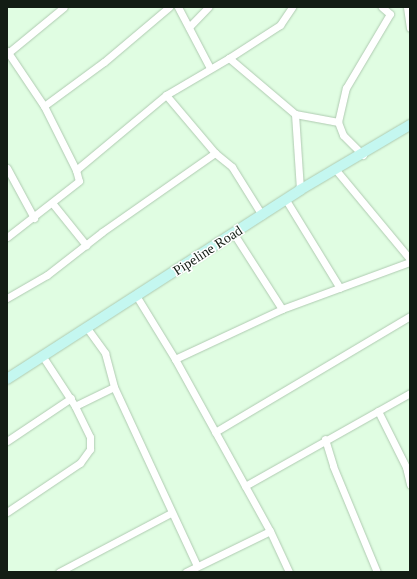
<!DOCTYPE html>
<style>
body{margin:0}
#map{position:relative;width:417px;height:579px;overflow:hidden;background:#e0fde2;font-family:"Times New Roman",serif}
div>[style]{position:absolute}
.roads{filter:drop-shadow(0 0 1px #afcbb1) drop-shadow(0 0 1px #afcbb1)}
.street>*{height:7px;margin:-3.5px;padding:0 3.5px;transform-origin:3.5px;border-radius:3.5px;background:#fff}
.secondary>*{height:10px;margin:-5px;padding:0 5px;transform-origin:5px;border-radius:5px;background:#c4f7f0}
span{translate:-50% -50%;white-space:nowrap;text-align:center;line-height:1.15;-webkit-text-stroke:3px #fff;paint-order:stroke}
.street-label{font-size:14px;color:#131d14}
.frame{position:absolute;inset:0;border:8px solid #131d14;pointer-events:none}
</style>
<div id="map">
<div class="roads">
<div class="street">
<div style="left:178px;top:7px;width:69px;rotate:62.3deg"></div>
<div style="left:407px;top:7px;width:21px;rotate:82deg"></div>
<div style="left:189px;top:27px;width:28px;rotate:-46deg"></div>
<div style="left:7px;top:51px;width:66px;rotate:56.1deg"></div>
<div style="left:44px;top:106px;width:72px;rotate:63.4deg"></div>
<div style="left:76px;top:170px;width:11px;rotate:75deg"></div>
<div style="left:79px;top:181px;width:91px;rotate:142.1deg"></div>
<div style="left:8px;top:53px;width:72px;rotate:-39.4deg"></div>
<div style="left:229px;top:58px;width:61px;rotate:-32.9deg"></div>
<div style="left:280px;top:25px;width:22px;rotate:-56deg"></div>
<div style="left:166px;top:95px;width:76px;rotate:49.8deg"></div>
<div style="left:215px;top:153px;width:22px;rotate:39deg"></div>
<div style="left:232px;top:167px;width:57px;rotate:58deg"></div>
<div style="left:44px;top:106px;width:74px;rotate:-36.3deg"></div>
<div style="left:104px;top:62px;width:85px;rotate:-40.2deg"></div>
<div style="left:295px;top:114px;width:44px;rotate:10.5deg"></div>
<div style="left:363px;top:155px;width:28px;rotate:-135deg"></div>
<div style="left:343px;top:135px;width:14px;rotate:-111deg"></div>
<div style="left:338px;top:122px;width:35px;rotate:-77deg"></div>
<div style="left:346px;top:88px;width:86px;rotate:-59.3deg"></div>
<div style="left:390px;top:14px;width:11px;rotate:-139deg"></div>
<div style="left:7px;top:168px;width:57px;rotate:61.6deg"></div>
<div style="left:76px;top:170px;width:117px;rotate:-39.8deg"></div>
<div style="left:166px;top:95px;width:73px;rotate:-30.4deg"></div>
<div style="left:229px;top:58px;width:87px;rotate:40.3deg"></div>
<div style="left:295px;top:114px;width:76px;rotate:86.2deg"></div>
<div style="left:336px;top:170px;width:116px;rotate:50.3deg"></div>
<div style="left:286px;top:200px;width:103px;rotate:58.5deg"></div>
<div style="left:53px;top:204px;width:53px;rotate:51.2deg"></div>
<div style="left:137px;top:297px;width:73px;rotate:58.5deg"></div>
<div style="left:175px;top:359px;width:196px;rotate:61.1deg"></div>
<div style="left:270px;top:531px;width:45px;rotate:65.1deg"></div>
<div style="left:7px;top:298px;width:46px;rotate:-29.9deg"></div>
<div style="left:47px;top:275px;width:70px;rotate:-38deg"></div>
<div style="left:102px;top:232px;width:138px;rotate:-35deg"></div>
<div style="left:282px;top:309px;width:136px;rotate:-20.2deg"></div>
<div style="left:87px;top:328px;width:31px;rotate:54deg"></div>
<div style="left:105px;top:353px;width:35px;rotate:75deg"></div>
<div style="left:114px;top:387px;width:197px;rotate:65.1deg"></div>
<div style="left:175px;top:359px;width:118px;rotate:-25deg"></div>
<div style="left:282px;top:309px;width:89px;rotate:-122.6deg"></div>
<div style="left:75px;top:406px;width:43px;rotate:-26deg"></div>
<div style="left:378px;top:411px;width:63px;rotate:63.4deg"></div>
<div style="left:406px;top:467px;width:18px;rotate:77deg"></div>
<div style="left:215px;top:432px;width:227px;rotate:-30.7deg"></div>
<div style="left:325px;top:439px;width:28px;rotate:73deg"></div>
<div style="left:333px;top:466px;width:115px;rotate:67.5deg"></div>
<div style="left:7px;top:441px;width:77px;rotate:-33.9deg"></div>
<div style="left:245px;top:486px;width:189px;rotate:-29.4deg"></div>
<div style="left:7px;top:512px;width:88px;rotate:-33.9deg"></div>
<div style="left:80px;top:463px;width:17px;rotate:-54deg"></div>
<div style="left:90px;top:449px;width:12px;rotate:-90deg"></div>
<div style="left:90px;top:437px;width:34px;rotate:-116deg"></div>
<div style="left:75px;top:406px;width:59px;rotate:-123.1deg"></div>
<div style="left:59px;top:572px;width:127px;rotate:-27.8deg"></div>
<div style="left:186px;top:572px;width:93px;rotate:-26deg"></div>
</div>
<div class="secondary">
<div style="left:7px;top:379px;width:349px;rotate:-32.8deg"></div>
<div style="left:300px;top:190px;width:128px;rotate:-30.6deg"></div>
</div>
</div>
<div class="street-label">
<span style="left:208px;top:251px;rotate:-33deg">Pipeline Road</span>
</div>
<div class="frame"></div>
</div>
